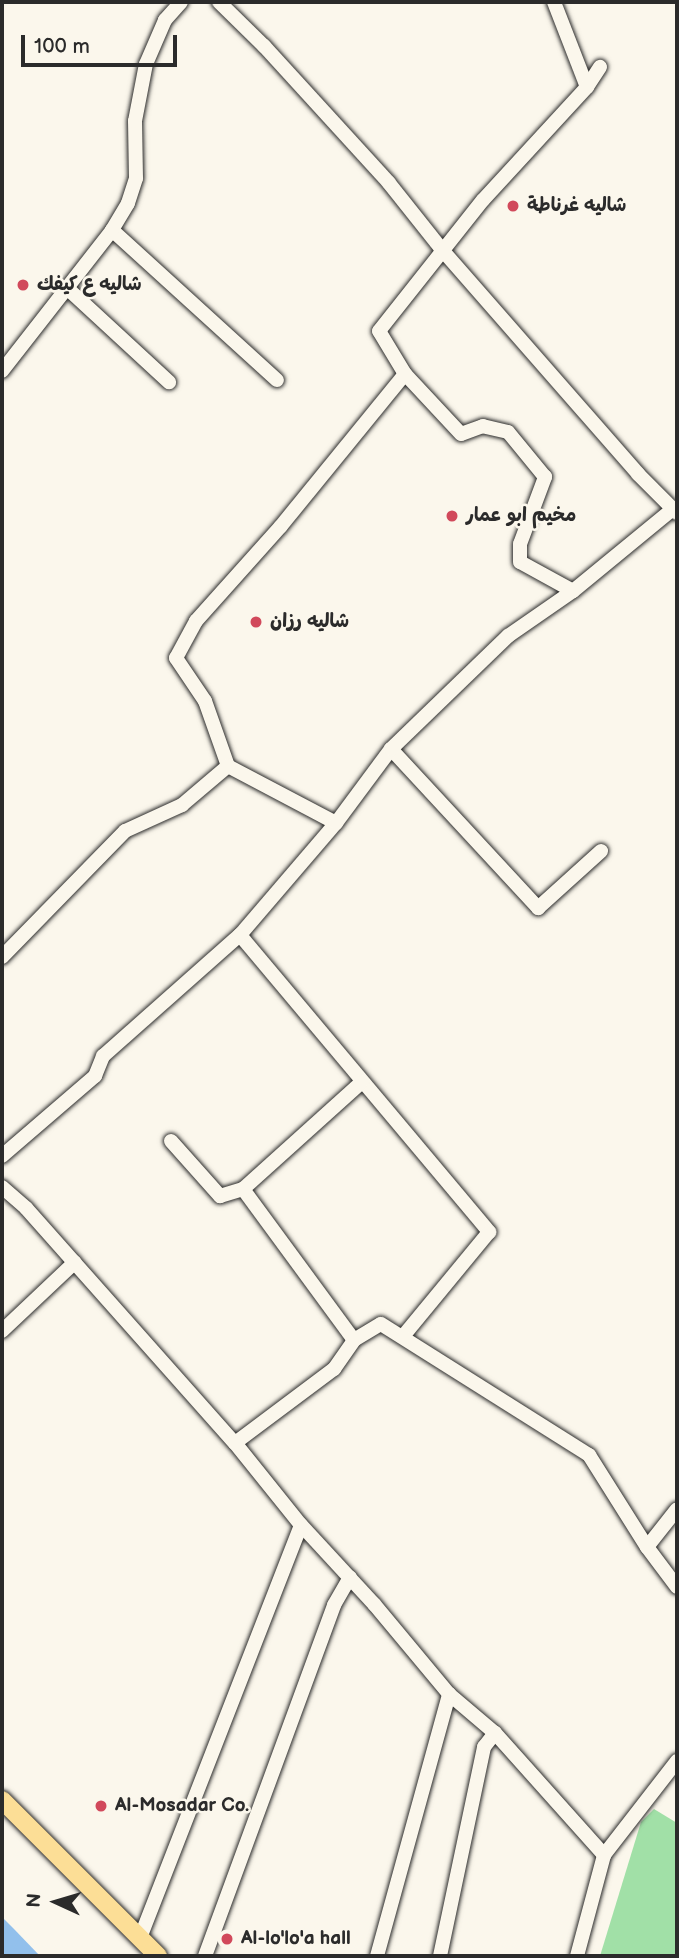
<!DOCTYPE html>
<meta charset="utf-8">
<style>
body{margin:0}
#map{position:relative;width:679px;height:1958px;overflow:hidden;background:#fbf7ec;font-family:"Balsamiq Sans","Playpen Sans Arabic",sans-serif}
div>[style]{position:absolute}
.green>*{inset:0;background:#a1e0a7}
.water>*{inset:0;background:#92c0ec}
.roads{filter:drop-shadow(0 0 2px #2b2b2b) drop-shadow(0 0 2px #2b2b2b)}
.minor>*{height:14px;margin:-7px;padding:0 7px;transform-origin:7px;border-radius:7px;background:#fbf7ec}
.major>*{height:18px;margin:-9px;padding:0 9px;transform-origin:9px;border-radius:9px;background:#fcde96}
.dots>*{width:19px;height:19px;translate:-50% -50%;box-sizing:border-box;border:4px solid #fbf7ec;border-radius:50%}
span{translate:-50% -50%;white-space:nowrap;text-align:center;line-height:1.15;-webkit-text-stroke:5px #fbf7ec;paint-order:stroke}
.poi-label{font-size:19px;color:#2b2b2b;font-weight:700}
.left{translate:0 -50%;text-align:left}
.frame{position:absolute;inset:0;border:4px solid #2b2b2b;pointer-events:none}
.north{position:absolute;left:21px;top:1867px;width:70px;height:70px;-webkit-text-stroke:5px #fbf7ec;paint-order:stroke;rotate:274deg;font-size:19px;font-weight:700;line-height:28px;text-align:center;color:#2b2b2b}
.north::after{content:'';display:block;margin:auto;width:24px;height:32px;background:#2b2b2b;clip-path:polygon(50% 0,100% 100%,50% 72%,0 100%)}
.scale{position:absolute;left:21px;top:35px;width:156px;height:32px;box-sizing:border-box;border:4px solid #2b2b2b;border-top:0;padding-left:9px;font-size:21px;line-height:24px;white-space:nowrap;color:#2b2b2b;-webkit-text-stroke:5px #fbf7ec;paint-order:stroke}
</style>
<div id="map">
<div class="green">
<div style="clip-path:polygon(654px 1809px,677px 1823px,677px 1956px,600px 1956px,641px 1822px)"></div>
</div>
<div class="water">
<div style="clip-path:polygon(2px 1917px,14px 1929px,40px 1956px,2px 1956px)"></div>
</div>
<div class="roads">
<div class="minor">
<div style="left:219px;top:2px;width:63px;rotate:44.4deg"></div>
<div style="left:264px;top:46px;width:185px;rotate:47.6deg"></div>
<div style="left:389px;top:183px;width:87px;rotate:51.5deg"></div>
<div style="left:443px;top:251px;width:296px;rotate:48.8deg"></div>
<div style="left:638px;top:474px;width:55px;rotate:45deg"></div>
<div style="left:554px;top:2px;width:91px;rotate:68.8deg"></div>
<div style="left:112px;top:230px;width:223px;rotate:42.3deg"></div>
<div style="left:67px;top:288px;width:139px;rotate:42.7deg"></div>
<div style="left:2px;top:371px;width:179px;rotate:-52deg"></div>
<div style="left:112px;top:230px;width:31px;rotate:-59deg"></div>
<div style="left:128px;top:203px;width:26px;rotate:-72deg"></div>
<div style="left:136px;top:178px;width:57px;rotate:-91deg"></div>
<div style="left:135px;top:121px;width:58px;rotate:-79.1deg"></div>
<div style="left:146px;top:64px;width:48px;rotate:-66.6deg"></div>
<div style="left:165px;top:20px;width:24px;rotate:-48deg"></div>
<div style="left:573px;top:591px;width:60px;rotate:-151.3deg"></div>
<div style="left:520px;top:562px;width:18px;rotate:-90deg"></div>
<div style="left:520px;top:544px;width:72px;rotate:-69.5deg"></div>
<div style="left:545px;top:477px;width:58px;rotate:-129.4deg"></div>
<div style="left:508px;top:432px;width:26px;rotate:-167deg"></div>
<div style="left:483px;top:426px;width:23px;rotate:160deg"></div>
<div style="left:461px;top:434px;width:82px;rotate:-133deg"></div>
<div style="left:405px;top:374px;width:50px;rotate:-121.2deg"></div>
<div style="left:379px;top:331px;width:167px;rotate:-51.6deg"></div>
<div style="left:483px;top:200px;width:154px;rotate:-47.4deg"></div>
<div style="left:587px;top:87px;width:24px;rotate:-57deg"></div>
<div style="left:391px;top:749px;width:217px;rotate:47.2deg"></div>
<div style="left:538px;top:908px;width:85px;rotate:-42.1deg"></div>
<div style="left:336px;top:823px;width:122px;rotate:-152.2deg"></div>
<div style="left:228px;top:766px;width:69px;rotate:-109.5deg"></div>
<div style="left:205px;top:701px;width:52px;rotate:-124deg"></div>
<div style="left:176px;top:658px;width:42px;rotate:-61.6deg"></div>
<div style="left:196px;top:621px;width:127px;rotate:-48.2deg"></div>
<div style="left:281px;top:526px;width:196px;rotate:-50.8deg"></div>
<div style="left:240px;top:935px;width:388px;rotate:50deg"></div>
<div style="left:489px;top:1232px;width:134px;rotate:129.5deg"></div>
<div style="left:2px;top:957px;width:176px;rotate:-45.7deg"></div>
<div style="left:125px;top:831px;width:63px;rotate:-24.5deg"></div>
<div style="left:182px;top:805px;width:60px;rotate:-40.3deg"></div>
<div style="left:171px;top:1141px;width:74px;rotate:48.3deg"></div>
<div style="left:220px;top:1196px;width:24px;rotate:-17deg"></div>
<div style="left:243px;top:1189px;width:187px;rotate:53.7deg"></div>
<div style="left:2px;top:1156px;width:123px;rotate:-40.7deg"></div>
<div style="left:95px;top:1076px;width:22px;rotate:-68deg"></div>
<div style="left:103px;top:1056px;width:183px;rotate:-41.5deg"></div>
<div style="left:240px;top:935px;width:148px;rotate:-49.4deg"></div>
<div style="left:336px;top:823px;width:92px;rotate:-53.4deg"></div>
<div style="left:391px;top:749px;width:163px;rotate:-44deg"></div>
<div style="left:508px;top:636px;width:79px;rotate:-34.7deg"></div>
<div style="left:573px;top:591px;width:129px;rotate:-39.4deg"></div>
<div style="left:2px;top:1187px;width:32px;rotate:41deg"></div>
<div style="left:26px;top:1208px;width:314px;rotate:48.4deg"></div>
<div style="left:235px;top:1443px;width:105px;rotate:51.2deg"></div>
<div style="left:301px;top:1525px;width:108px;rotate:47.3deg"></div>
<div style="left:374px;top:1604px;width:117px;rotate:50.2deg"></div>
<div style="left:449px;top:1694px;width:60px;rotate:40.3deg"></div>
<div style="left:495px;top:1733px;width:164px;rotate:48.2deg"></div>
<div style="left:243px;top:1189px;width:160px;rotate:-42deg"></div>
<div style="left:2px;top:1331px;width:100px;rotate:-43.4deg"></div>
<div style="left:235px;top:1443px;width:124px;rotate:-36.8deg"></div>
<div style="left:334px;top:1369px;width:35px;rotate:-55deg"></div>
<div style="left:354px;top:1340px;width:31px;rotate:-31deg"></div>
<div style="left:381px;top:1324px;width:246px;rotate:32.2deg"></div>
<div style="left:589px;top:1455px;width:109px;rotate:57.8deg"></div>
<div style="left:647px;top:1547px;width:50px;rotate:53.1deg"></div>
<div style="left:647px;top:1547px;width:48px;rotate:-51.7deg"></div>
<div style="left:140px;top:1938px;width:443px;rotate:-68.7deg"></div>
<div style="left:205px;top:1956px;width:374px;rotate:-69.8deg"></div>
<div style="left:334px;top:1605px;width:32px;rotate:-60deg"></div>
<div style="left:377px;top:1956px;width:272px;rotate:-74.6deg"></div>
<div style="left:440px;top:1956px;width:214px;rotate:-78.1deg"></div>
<div style="left:484px;top:1747px;width:18px;rotate:-52deg"></div>
<div style="left:577px;top:1956px;width:105px;rotate:-75deg"></div>
<div style="left:604px;top:1855px;width:119px;rotate:-52.2deg"></div>
</div>
<div class="major">
<div style="left:2px;top:1800px;width:221px;rotate:45deg"></div>
</div>
</div>
<div class="dots">
<div style="left:513px;top:206px;background:#d1495b"></div>
<div style="left:23px;top:285px;background:#d1495b"></div>
<div style="left:452px;top:516px;background:#d1495b"></div>
<div style="left:256px;top:622px;background:#d1495b"></div>
<div style="left:101px;top:1806px;background:#d1495b"></div>
<div style="left:227px;top:1939px;background:#d1495b"></div>
</div>
<div class="poi-label">
<span class="left" style="left:527px;top:206px">شاليه غرناطة</span>
<span class="left" style="left:37px;top:285px">شاليه ع كيفك</span>
<span class="left" style="left:466px;top:516px">مخيم ابو عمار</span>
<span class="left" style="left:270px;top:622px">شاليه رزان</span>
<span class="left" style="left:115px;top:1806px">Al-Mosadar Co.</span>
<span class="left" style="left:241px;top:1939px">Al-lo'lo'a hall</span>
</div>
<div class="frame"></div>
<div class="north">N</div>
<div class="scale">100 m</div>
</div>
